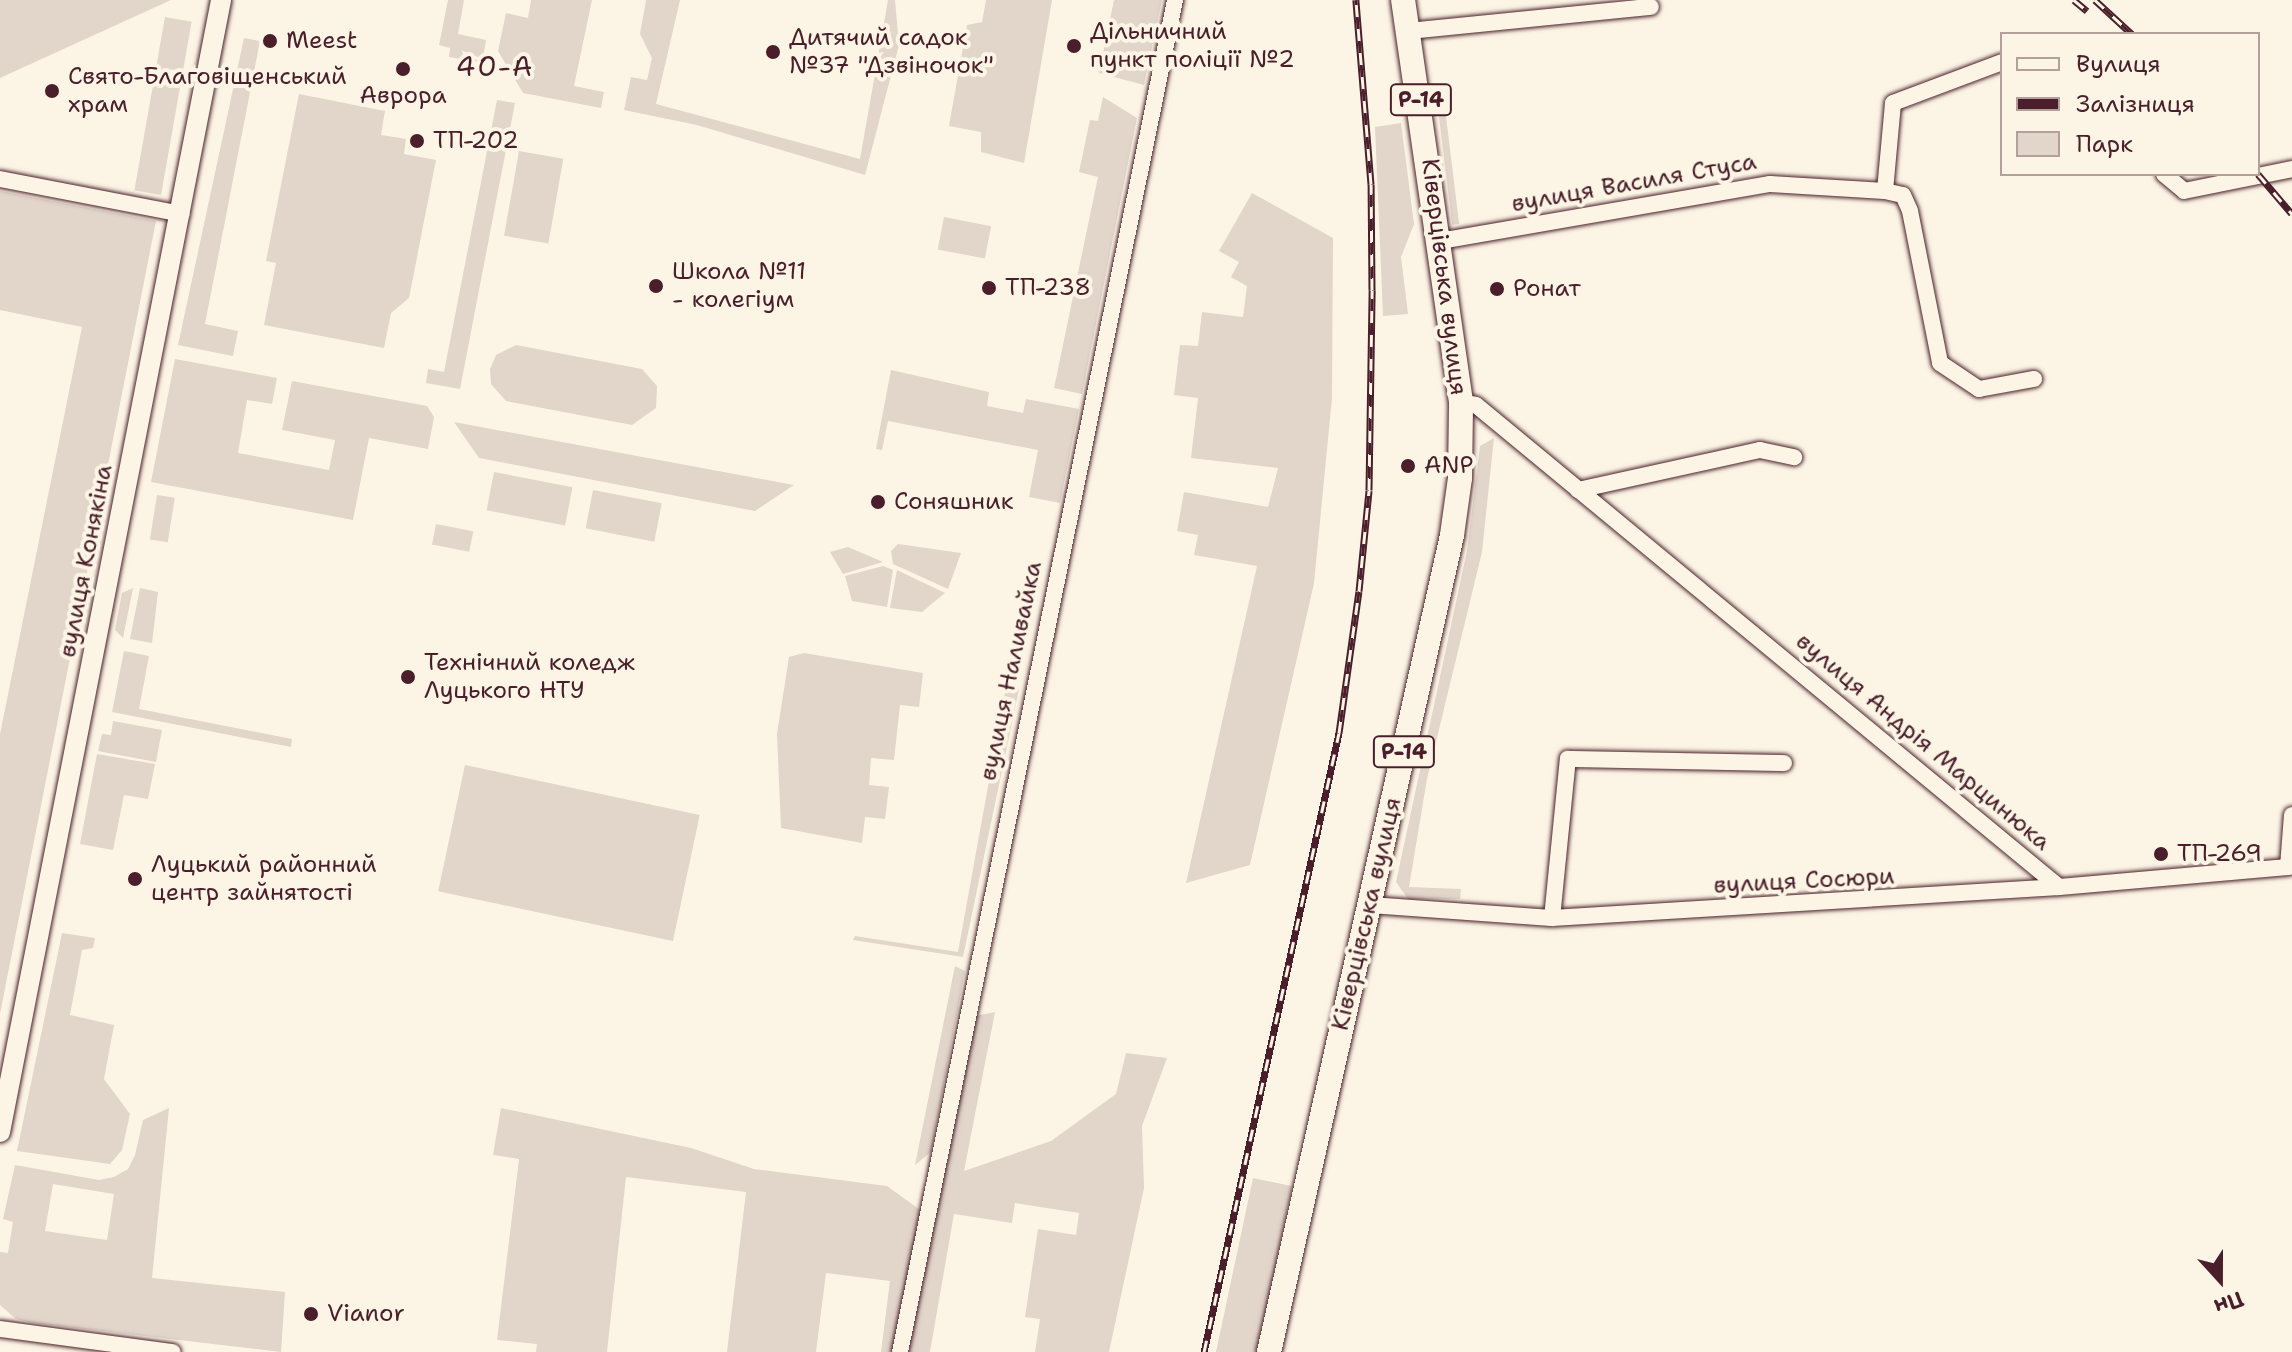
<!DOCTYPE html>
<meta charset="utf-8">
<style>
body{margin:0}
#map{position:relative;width:2292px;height:1352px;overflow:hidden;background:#fcf5e5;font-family:"Shantell Sans",sans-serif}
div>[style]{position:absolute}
.green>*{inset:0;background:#e2d5ca;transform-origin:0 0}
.roads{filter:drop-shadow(0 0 2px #4a1f2b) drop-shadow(0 0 2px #4a1f2b)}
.minor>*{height:16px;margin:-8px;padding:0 8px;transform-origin:8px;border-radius:8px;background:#fcf5e5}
.tertiary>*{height:20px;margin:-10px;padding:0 10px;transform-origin:10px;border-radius:10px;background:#fcf5e5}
.primary>*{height:24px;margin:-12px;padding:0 12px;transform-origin:12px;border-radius:12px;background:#fcf5e5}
.rail>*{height:7px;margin-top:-3.5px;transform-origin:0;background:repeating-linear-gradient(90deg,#fcf5e5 0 12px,#4a1f2b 0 24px);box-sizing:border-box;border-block:2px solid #4a1f2b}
.dots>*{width:22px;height:22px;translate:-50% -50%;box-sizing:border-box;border:4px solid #fcf5e5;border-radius:50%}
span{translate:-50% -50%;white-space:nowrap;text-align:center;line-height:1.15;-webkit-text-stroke:8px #fcf5e5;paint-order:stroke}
.shield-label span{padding:2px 6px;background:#fcf5e5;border:2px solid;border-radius:6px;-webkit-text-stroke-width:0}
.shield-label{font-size:22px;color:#4a1f2b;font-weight:700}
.poi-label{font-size:24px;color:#4a1f2b}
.left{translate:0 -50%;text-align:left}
.street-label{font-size:24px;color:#4a1f2b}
.quarter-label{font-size:28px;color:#4a1f2b;letter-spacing:2px}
.legend{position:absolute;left:2000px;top:32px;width:260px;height:144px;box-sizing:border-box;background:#fcf5e5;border:2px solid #b59f9b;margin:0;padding:10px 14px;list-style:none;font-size:24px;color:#4a1f2b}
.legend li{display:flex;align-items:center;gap:16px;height:40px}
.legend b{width:40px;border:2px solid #b59f9b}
.north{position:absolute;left:2180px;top:1240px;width:80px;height:80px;-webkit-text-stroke:6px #fcf5e5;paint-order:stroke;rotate:159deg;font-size:22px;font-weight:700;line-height:32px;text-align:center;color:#4a1f2b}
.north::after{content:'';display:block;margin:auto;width:28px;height:36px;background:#4a1f2b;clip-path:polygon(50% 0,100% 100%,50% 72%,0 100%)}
</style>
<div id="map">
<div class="green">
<div style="clip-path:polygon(0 0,171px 0,0 78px)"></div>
<div style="clip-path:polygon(448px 0,464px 0,458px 34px,486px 40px,482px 63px,449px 57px,450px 48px,439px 45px)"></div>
<div style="clip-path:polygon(531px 0,592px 0,574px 86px,604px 92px,601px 108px,523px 93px,498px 51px,506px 13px,528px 18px)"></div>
<div style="clip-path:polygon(646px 0,680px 0,656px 104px,860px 159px,888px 0,895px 0,899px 45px,865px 175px,697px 125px,624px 110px,631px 77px,647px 80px,652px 58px,640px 34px)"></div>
<div style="clip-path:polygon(986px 0,1052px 0,1024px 163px,981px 152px,981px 132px,949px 126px,967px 25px,982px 22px)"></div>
<div style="clip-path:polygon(1114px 0,1162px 0,1144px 85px,1099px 73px)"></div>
<div style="left:165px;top:17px;width:27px;height:176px;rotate:10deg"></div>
<div style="clip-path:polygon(244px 38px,260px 41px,205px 324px,238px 331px,233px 356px,178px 345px)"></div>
<div style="left:1442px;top:84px;width:141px;height:7px;rotate:83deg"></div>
<div style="clip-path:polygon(299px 94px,385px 111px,381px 135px,406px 139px,404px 154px,436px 160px,409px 298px,391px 313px,384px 348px,264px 325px,276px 263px,266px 261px)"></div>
<div style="clip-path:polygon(1103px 97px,1137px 118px,1082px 394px,1054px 388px,1098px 177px,1079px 172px,1090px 120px,1098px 121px)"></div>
<div style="clip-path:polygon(497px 100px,515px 103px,460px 389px,426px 383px,428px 369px,444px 372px)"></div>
<div style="clip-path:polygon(1401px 123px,1414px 224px,1401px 257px,1408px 314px,1383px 316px,1375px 127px)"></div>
<div style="left:519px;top:151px;width:45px;height:86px;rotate:10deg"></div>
<div style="clip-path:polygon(0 191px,156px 221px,0 1014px,0 734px,82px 327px,0 310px)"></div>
<div style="clip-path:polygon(1252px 193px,1333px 238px,1332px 398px,1314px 583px,1250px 865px,1186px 883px,1257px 566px,1194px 555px,1198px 535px,1177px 531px,1184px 492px,1268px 507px,1278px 468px,1191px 458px,1198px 398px,1174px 395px,1180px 345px,1198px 346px,1202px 312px,1243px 317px,1247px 286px,1231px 277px,1239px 262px,1219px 251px)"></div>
<div style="left:944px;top:217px;width:48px;height:33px;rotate:11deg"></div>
<div style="clip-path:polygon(516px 345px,642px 369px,657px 386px,656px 408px,632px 425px,506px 401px,491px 384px,490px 369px,496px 355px)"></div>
<div style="clip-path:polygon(175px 359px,277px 378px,272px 404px,247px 400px,238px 453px,329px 470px,335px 440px,282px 430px,292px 381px,427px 406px,434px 417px,428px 449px,369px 438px,353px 520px,151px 482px)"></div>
<div style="clip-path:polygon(891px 370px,989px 392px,987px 406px,1023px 413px,1026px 399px,1079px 409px,1060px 503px,1029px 497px,1038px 450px,888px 421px,882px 450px,876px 449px)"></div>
<div style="clip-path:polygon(454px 422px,794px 485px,755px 511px,479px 458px)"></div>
<div style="clip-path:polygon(1494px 438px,1482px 552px,1427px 779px,1409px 887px,1461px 889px,1460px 899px,1408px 899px,1396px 882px,1467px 551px,1480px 446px)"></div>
<div style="left:494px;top:472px;width:80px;height:39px;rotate:11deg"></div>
<div style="left:593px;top:490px;width:70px;height:39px;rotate:11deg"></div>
<div style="left:157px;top:495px;width:18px;height:45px;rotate:9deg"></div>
<div style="left:436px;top:524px;width:38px;height:21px;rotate:11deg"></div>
<div style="clip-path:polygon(898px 544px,961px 553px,948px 589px,893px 564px,891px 551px)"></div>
<div style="clip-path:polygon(848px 547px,883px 562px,843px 574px,830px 552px)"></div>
<div style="clip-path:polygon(883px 566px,893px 570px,887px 607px,852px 601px,845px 576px)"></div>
<div style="clip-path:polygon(897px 570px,945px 593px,922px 612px,890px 608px)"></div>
<div style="clip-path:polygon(133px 588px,123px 638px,115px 630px,122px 593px)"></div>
<div style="clip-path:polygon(140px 588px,158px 592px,152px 643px,130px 639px)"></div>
<div style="clip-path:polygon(124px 651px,149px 656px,139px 709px,292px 739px,291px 747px,112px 712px)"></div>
<div style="clip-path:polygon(804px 653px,923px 673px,919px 707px,900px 705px,894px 760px,871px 758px,869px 785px,889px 787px,885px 819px,865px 817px,862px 843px,781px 828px,777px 734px,789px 657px)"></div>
<div style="clip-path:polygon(1006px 687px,1019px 689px,963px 957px,853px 940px,855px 936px,958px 952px)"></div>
<div style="clip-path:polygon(113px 721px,162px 730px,156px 762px,98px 751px,102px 734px,111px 735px)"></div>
<div style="clip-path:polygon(97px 754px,155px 764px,148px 799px,124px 795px,113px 850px,80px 844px)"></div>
<div style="left:465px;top:765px;width:240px;height:129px;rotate:12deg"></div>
<div style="clip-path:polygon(62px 933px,95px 938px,93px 948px,82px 950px,70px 1015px,114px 1025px,104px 1079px,130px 1114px,122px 1150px,110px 1164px,17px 1151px)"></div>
<div style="clip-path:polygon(955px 966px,965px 971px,931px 1152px,915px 1165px)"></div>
<div style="clip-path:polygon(995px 1012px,964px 1171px,1051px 1141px,1116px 1094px,1126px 1053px,1167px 1058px,1142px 1126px,1144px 1188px,1109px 1352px,1035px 1352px,1040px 1319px,1025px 1317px,1038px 1229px,1076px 1235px,1079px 1213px,1015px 1203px,1012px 1223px,954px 1214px,930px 1352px,906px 1352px,975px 1016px)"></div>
<div style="clip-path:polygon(evenodd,169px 1108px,152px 1278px,285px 1292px,281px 1352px,33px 1323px,16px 1319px,0 1305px,0 1252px,8px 1253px,13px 1222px,3px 1219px,15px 1165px,99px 1180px,114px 1177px,128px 1169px,135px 1155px,143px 1120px,169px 1108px,53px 1184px,114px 1194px,107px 1240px,45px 1231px,53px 1184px)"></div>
<div style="clip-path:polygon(501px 1108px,691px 1148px,754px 1169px,887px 1186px,923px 1212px,895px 1352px,881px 1352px,890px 1281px,826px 1273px,816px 1352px,727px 1352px,746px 1192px,626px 1177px,607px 1352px,536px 1352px,537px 1344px,497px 1340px,519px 1159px,493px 1155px)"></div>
<div style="left:1253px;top:1178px;width:40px;height:178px;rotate:12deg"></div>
</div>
<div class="roads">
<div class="minor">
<div style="left:1409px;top:31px;width:243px;rotate:-5.7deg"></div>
<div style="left:2164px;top:174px;width:26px;rotate:40deg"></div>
<div style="left:2184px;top:191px;width:110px;rotate:-11.5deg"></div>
<div style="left:0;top:179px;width:185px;rotate:10.9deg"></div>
<div style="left:1885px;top:191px;width:18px;rotate:13deg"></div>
<div style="left:1903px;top:195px;width:17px;rotate:66deg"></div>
<div style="left:1910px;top:211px;width:155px;rotate:78.8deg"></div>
<div style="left:1940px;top:363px;width:47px;rotate:33.7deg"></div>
<div style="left:1979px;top:389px;width:56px;rotate:-10.3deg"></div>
<div style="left:1440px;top:241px;width:335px;rotate:-9.8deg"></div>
<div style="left:1770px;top:184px;width:115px;rotate:3.5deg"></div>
<div style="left:1885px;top:191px;width:88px;rotate:-84.8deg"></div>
<div style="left:1893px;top:103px;width:116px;rotate:-20.6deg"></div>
<div style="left:1461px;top:402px;width:15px;rotate:11deg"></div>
<div style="left:1476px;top:405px;width:756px;rotate:39.58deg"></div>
<div style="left:2059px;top:887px;width:230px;rotate:-5deg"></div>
<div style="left:2288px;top:867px;width:52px;rotate:-85.6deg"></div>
<div style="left:1578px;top:490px;width:186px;rotate:-12.4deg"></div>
<div style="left:1760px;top:450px;width:35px;rotate:12deg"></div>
<div style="left:1370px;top:905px;width:182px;rotate:4.1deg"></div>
<div style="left:1552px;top:918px;width:508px;rotate:-3.5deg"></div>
<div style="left:1552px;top:918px;width:160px;rotate:-84.3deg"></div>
<div style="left:1568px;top:759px;width:216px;rotate:1.1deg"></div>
<div style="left:0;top:1329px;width:174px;rotate:7.6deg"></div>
<div style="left:900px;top:1352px;width:1380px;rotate:-78.5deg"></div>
</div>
<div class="tertiary">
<div style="left:0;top:1132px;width:1153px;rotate:-78.95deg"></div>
</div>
<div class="primary">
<div style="left:1269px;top:1352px;width:837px;rotate:-77.37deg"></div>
<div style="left:1452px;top:535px;width:58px;rotate:-82deg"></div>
<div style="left:1460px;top:478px;width:76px;rotate:-89.2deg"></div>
<div style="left:1461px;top:402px;width:406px;rotate:-98.2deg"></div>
</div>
</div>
<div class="rail">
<div style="left:2074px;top:0;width:17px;rotate:40deg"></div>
<div style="left:2095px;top:0;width:50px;rotate:42.6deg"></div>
<div style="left:2258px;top:174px;width:52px;rotate:49.6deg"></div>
<div style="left:1204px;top:1352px;width:634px;rotate:-77.7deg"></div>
<div style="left:1339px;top:733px;width:143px;rotate:-82deg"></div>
<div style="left:1359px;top:591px;width:101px;rotate:-84.3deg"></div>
<div style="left:1369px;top:490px;width:200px;rotate:-89.1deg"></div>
<div style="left:1372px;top:290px;width:106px;rotate:-90.5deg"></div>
<div style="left:1371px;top:184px;width:185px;rotate:-94.7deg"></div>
</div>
<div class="dots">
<div style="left:270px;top:41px;background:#4a1f2b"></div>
<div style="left:1074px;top:46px;background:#4a1f2b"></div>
<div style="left:773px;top:52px;background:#4a1f2b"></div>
<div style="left:403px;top:69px;background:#4a1f2b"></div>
<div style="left:52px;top:91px;background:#4a1f2b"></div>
<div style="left:417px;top:141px;background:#4a1f2b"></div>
<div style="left:656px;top:286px;background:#4a1f2b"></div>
<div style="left:989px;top:288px;background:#4a1f2b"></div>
<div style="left:1497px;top:289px;background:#4a1f2b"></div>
<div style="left:1408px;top:466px;background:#4a1f2b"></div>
<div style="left:878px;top:502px;background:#4a1f2b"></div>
<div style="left:408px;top:677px;background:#4a1f2b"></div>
<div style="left:2161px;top:854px;background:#4a1f2b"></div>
<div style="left:135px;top:879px;background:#4a1f2b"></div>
<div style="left:311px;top:1314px;background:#4a1f2b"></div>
</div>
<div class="shield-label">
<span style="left:1421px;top:100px">Р-14</span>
<span style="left:1404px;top:752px">Р-14</span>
</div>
<div class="poi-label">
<span class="left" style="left:1090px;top:46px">Дільничний<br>пункт поліції №2</span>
<span class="left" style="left:789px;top:52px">Дитячий садок<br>№37 "Дзвіночок"</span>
<span class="left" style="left:286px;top:41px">Meest</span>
<span class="left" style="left:68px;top:91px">Свято-Благовіщенський<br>храм</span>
<span style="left:403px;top:96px">Аврора</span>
<span class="left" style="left:433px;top:141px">ТП-202</span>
<span class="left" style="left:672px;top:286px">Школа №11<br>- колегіум</span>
<span class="left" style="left:1005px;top:288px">ТП-238</span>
<span class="left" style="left:1513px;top:289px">Ронат</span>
<span class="left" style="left:1424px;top:466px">ANP</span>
<span class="left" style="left:894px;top:502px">Соняшник</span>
<span class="left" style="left:424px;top:677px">Технічний коледж<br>Луцького НТУ</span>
<span class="left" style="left:2177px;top:854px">ТП-269</span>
<span class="left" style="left:151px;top:879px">Луцький районний<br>центр зайнятості</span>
<span class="left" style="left:327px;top:1314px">Vianor</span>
</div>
<div class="street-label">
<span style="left:1634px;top:183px;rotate:-10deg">вулиця Василя Стуса</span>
<span style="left:1444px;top:277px;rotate:83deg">Ківерцівська вулиця</span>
<span style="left:86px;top:561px;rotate:-79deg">вулиця Конякіна</span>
<span style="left:1011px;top:671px;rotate:-78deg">вулиця Наливайка</span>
<span style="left:1923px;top:742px;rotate:40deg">вулиця Андрія Марцинюка</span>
<span style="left:1804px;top:881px;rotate:-3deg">вулиця Сосюри</span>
<span style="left:1367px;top:914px;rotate:-77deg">Ківерцівська вулиця</span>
</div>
<div class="quarter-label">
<span style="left:495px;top:66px">40-А</span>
</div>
<ul class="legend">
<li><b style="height:10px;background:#fcf5e5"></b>Вулиця</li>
<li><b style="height:10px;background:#4a1f2b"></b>Залізниця</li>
<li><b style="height:22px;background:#e2d5ca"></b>Парк</li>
</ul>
<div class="north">Пн</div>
</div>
